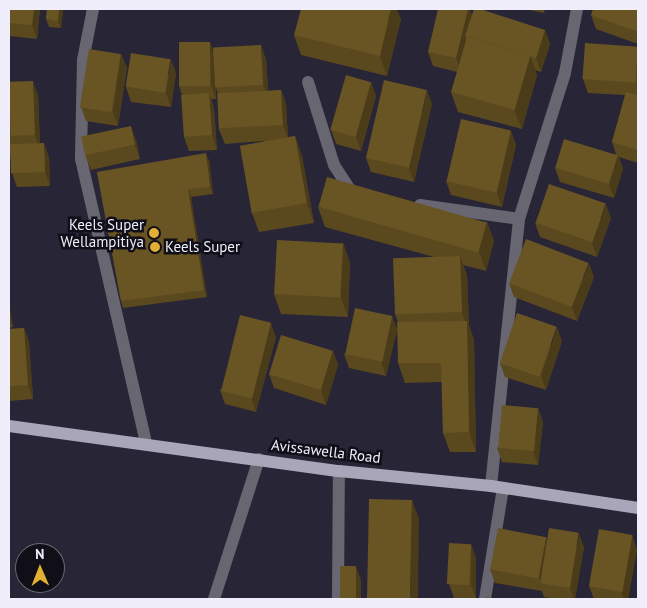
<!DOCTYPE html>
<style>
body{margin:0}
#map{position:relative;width:647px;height:608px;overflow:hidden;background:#282537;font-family:"PT Sans",sans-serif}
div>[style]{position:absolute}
.minor>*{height:12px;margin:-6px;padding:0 6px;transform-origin:6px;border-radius:6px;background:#686771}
.primary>*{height:12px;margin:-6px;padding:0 6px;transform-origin:6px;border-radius:6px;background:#a9a6ba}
.wall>*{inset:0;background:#5a481f}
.shaded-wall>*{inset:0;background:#4a3b19}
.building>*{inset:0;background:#695424;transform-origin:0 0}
.dots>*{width:14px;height:14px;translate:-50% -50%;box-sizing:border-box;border:2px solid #100f17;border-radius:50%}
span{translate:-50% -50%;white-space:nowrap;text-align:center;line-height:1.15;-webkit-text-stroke:5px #100f17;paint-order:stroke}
.poi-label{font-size:15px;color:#efeefa}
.right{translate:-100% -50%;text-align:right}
.left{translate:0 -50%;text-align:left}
.street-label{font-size:15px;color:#efeefa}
.frame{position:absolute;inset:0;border:10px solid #efeefa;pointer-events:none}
.north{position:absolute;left:15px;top:543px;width:50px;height:50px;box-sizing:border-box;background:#100f17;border:1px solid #696872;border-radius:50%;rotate:359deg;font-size:14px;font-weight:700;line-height:20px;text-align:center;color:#efeefa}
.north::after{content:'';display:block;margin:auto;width:18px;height:22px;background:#e1af34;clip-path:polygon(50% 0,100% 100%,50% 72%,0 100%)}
</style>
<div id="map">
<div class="minor">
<div style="left:93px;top:9px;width:52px;rotate:101.1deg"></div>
<div style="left:83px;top:60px;width:99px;rotate:91.2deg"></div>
<div style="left:81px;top:159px;width:290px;rotate:77.1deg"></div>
<div style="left:308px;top:82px;width:87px;rotate:72.6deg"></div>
<div style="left:334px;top:165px;width:38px;rotate:57deg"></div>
<div style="left:420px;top:205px;width:100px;rotate:8deg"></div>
<div style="left:491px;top:486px;width:268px;rotate:-84deg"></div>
<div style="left:519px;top:219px;width:153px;rotate:-72.5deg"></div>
<div style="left:565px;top:73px;width:65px;rotate:-79.4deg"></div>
<div style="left:214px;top:599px;width:147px;rotate:-72.2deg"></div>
<div style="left:338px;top:599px;width:128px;rotate:-89.6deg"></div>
<div style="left:485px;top:599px;width:112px;rotate:-80.8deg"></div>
</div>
<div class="primary">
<div style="left:9px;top:426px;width:333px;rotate:7.8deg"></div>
<div style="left:339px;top:471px;width:153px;rotate:5.6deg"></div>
<div style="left:491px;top:486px;width:149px;rotate:8.5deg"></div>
</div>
<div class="wall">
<div style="clip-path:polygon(9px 9px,40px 9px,37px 39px,9px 36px)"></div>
<div style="clip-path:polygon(47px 9px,63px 9px,61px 28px,49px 27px,46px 19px)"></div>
<div style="clip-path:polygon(469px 9px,472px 15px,545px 30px,550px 44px,541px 72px,535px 70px,537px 75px,522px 129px,458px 112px,451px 92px,457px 72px,433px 66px,428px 52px)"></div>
<div style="clip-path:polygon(525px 9px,545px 9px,544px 13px)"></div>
<div style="clip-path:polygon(638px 9px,638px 44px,596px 29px,591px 15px)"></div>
<div style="clip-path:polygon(401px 19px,387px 76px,301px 55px,294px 35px)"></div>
<div style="clip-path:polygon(638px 47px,638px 163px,619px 157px,623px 169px,614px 198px,560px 182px,555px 168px,616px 154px,612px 142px,625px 95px,588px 93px,583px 79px)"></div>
<div style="clip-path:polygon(213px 50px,266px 59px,268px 91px,281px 90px,286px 104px,288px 137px,295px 136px,302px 156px,314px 223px,259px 232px,252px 213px,264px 141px,225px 144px,219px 130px,218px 94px,216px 88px,216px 84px,216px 99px,211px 99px,214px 108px,217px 150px,189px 151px,184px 137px,182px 95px,179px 86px)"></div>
<div style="clip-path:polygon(121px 54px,127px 68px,118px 126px,86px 121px,81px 107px)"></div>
<div style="clip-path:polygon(176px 73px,171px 107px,131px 102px,126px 87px)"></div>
<div style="clip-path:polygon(9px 82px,38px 95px,40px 143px,49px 157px,50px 186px,17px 187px,12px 173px,10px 150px,9px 151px)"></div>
<div style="clip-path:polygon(371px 82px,376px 96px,361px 151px,336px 144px,331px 130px)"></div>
<div style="clip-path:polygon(432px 104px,414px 182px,371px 172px,366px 158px)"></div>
<div style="clip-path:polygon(511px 131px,516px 145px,502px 207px,451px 195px,446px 181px)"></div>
<div style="clip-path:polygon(136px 140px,140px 159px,91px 170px,85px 155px)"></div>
<div style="clip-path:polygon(209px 160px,213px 194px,191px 197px,207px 297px,123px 308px,121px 301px,97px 172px)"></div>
<div style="clip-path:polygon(318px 207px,487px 222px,494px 241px,486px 271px,463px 265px,467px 275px,469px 325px,474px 340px,476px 452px,450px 452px,443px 433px,442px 382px,405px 383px,398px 363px,398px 322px,395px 314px,434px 257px,325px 227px)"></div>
<div style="clip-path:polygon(611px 218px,597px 257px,540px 237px,535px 223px)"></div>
<div style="clip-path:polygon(343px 243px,350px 263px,348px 317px,281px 314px,274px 294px)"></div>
<div style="clip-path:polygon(594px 277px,577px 321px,514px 297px,509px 283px)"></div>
<div style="clip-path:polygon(9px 304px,13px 327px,9px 328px)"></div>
<div style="clip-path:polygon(392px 316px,397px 330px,386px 376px,349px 368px,344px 354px)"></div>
<div style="clip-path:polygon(24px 328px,29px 342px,33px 399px,9px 401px,9px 329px)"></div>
<div style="clip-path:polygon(276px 337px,256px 412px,225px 404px,220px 390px)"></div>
<div style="clip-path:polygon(562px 341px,546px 390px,505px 377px,500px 363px)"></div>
<div style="clip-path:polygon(333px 351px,338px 365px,326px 405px,274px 388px,269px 374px)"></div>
<div style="clip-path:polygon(538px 408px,543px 422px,538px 465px,502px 462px,497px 448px)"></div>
<div style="clip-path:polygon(632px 535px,637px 550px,628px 599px,594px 599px,589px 586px)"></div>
<div style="clip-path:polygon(546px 537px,547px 540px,584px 547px,575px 599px,557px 599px,544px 597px,542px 591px,495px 583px,490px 569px)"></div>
<div style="clip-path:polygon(471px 544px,476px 558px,476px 599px,454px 598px,449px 584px)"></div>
</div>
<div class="shaded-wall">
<div style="clip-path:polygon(34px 9px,40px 9px,37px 39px,32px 25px)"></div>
<div style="clip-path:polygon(59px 9px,63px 9px,61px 28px,58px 21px)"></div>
<div style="clip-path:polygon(391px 9px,397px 9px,401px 19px,387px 76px,380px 56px)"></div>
<div style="clip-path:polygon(468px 9px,469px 9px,474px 20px,465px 36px,468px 43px,461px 72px,456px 58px)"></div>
<div style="clip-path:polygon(545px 30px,550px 44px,541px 72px,536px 58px)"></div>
<div style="clip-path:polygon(210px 42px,215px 56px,216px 99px,211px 85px)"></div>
<div style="clip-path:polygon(261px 45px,266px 59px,269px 99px,263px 85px)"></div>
<div style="clip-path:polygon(121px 54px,127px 68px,118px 126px,113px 112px)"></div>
<div style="clip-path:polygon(530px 55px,537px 75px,522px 129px,514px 110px)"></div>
<div style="clip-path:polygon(171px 59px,176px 73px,171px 107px,166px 93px)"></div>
<div style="clip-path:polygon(33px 81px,38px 95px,40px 149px,35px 135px)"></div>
<div style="clip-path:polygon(371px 82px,376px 96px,361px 151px,356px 137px)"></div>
<div style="clip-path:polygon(281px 90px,286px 104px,288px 139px,283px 125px)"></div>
<div style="clip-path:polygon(427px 90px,432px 104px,414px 182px,409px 168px)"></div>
<div style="clip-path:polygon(209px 93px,214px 108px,217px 150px,212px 135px)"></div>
<div style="clip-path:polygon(131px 126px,136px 140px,140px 159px,135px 145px)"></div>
<div style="clip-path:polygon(511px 131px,516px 145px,502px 207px,497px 193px)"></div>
<div style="clip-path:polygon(295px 136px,302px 156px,314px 223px,307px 203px)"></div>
<div style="clip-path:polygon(44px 143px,49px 157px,50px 186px,45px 172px)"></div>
<div style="clip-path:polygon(206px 153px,209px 160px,213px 194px,210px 187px)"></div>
<div style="clip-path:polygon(618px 155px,623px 169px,614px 198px,609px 184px)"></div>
<div style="clip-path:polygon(188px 189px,191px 197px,207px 297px,204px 290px)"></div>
<div style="clip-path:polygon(606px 204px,611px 218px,597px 257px,592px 243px)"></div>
<div style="clip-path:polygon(487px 222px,494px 241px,486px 271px,479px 251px)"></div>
<div style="clip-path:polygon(343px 243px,350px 263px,348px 317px,341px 298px)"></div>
<div style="clip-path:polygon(460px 256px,467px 275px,469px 325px,474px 340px,476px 452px,469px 432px,467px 327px,462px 312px)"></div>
<div style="clip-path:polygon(589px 263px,594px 277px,577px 321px,572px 307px)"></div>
<div style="clip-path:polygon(9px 304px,13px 327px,9px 317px)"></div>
<div style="clip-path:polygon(392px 316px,397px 330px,386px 376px,381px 362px)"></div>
<div style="clip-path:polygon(271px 323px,276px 337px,256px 412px,251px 398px)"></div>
<div style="clip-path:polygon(557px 327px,562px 341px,546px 390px,541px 376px)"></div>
<div style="clip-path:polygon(24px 328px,29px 342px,33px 399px,28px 385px)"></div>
<div style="clip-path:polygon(333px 351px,338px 365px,326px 405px,321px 390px)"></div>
<div style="clip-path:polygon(538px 408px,543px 422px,538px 465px,533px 451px)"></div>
<div style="clip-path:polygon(412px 500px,419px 519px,418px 599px,410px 598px)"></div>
<div style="clip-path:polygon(579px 533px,584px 547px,575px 599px,574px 599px,570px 588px)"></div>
<div style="clip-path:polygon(632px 535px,637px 550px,628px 599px,624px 599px,621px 592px)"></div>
<div style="clip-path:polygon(546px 537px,551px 551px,541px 583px,539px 577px)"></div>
<div style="clip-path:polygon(471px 544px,476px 558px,476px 599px,471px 585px)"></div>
<div style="clip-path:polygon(356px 566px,361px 580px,361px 599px,356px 599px)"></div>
</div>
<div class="building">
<div style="clip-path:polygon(9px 9px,34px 9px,32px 25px,9px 23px)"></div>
<div style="clip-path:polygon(47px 9px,59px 9px,58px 21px,46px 19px)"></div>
<div style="clip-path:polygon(301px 9px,391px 9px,380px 56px,294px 35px)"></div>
<div style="clip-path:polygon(438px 9px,468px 9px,456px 58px,428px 52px)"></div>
<div style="clip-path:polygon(474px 9px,480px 9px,545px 30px,536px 58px,530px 56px,530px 55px,465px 36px)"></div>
<div style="clip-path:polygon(593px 9px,638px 9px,638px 32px,591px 15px)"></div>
<div style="left:467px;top:37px;width:66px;height:57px;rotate:16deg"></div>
<div style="left:179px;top:42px;width:31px;height:44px"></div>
<div style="left:585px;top:43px;width:53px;height:36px;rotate:4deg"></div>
<div style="left:261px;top:45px;width:40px;height:48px;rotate:87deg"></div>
<div style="left:89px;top:49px;width:32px;height:59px;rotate:9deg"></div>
<div style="left:131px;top:53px;width:40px;height:34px;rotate:9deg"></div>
<div style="left:346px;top:75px;width:26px;height:57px;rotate:16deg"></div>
<div style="left:384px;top:80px;width:44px;height:80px;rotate:13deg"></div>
<div style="left:33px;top:81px;width:54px;height:24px;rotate:88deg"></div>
<div style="left:281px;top:90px;width:35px;height:64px;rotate:87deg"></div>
<div style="clip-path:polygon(626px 92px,638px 95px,638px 150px,612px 142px)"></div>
<div style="left:209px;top:93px;width:42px;height:28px;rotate:86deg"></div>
<div style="left:461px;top:119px;width:51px;height:64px;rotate:13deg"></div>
<div style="left:131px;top:126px;width:19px;height:51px;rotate:78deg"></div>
<div style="left:295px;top:136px;width:68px;height:56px;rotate:80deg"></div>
<div style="left:564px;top:139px;width:56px;height:30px;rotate:17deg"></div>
<div style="left:44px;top:143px;width:29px;height:34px;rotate:88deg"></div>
<div style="clip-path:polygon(206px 153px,210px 187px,188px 189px,204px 290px,121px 301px,97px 172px)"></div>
<div style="left:327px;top:177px;width:166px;height:31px;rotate:16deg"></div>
<div style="left:549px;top:184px;width:60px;height:41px;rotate:19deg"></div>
<div style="left:526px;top:239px;width:67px;height:47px;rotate:21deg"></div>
<div style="left:277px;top:240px;width:66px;height:54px;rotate:3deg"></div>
<div style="left:460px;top:256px;width:56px;height:67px;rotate:88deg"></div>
<div style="left:355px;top:308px;width:38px;height:47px;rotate:12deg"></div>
<div style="left:517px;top:313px;width:42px;height:53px;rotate:19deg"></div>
<div style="left:240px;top:315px;width:32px;height:78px;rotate:14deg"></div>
<div style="clip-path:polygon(467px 321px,469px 432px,443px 433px,441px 363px,398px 363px,397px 322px)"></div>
<div style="clip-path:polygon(24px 328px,28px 385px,9px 386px,9px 329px)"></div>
<div style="left:281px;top:335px;width:54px;height:41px;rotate:17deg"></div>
<div style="left:502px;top:405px;width:36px;height:43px;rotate:5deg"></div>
<div style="clip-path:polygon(369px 499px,412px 500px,410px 598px,451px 599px,367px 599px)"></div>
<div style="left:498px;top:528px;width:49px;height:42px;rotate:11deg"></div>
<div style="left:549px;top:528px;width:30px;height:56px;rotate:9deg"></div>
<div style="left:599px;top:529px;width:34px;height:58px;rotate:10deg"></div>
<div style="left:449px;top:543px;width:22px;height:41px;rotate:3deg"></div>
<div style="left:340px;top:566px;width:16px;height:33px"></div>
<div style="clip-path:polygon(486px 597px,499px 599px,486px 599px)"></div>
</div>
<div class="dots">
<div style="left:154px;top:233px;background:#e1af34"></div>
<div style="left:155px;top:247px;background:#e1af34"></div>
</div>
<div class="poi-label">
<span class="right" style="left:144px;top:233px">Keels Super<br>Wellampitiya</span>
<span class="left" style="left:165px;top:247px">Keels Super</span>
</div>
<div class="street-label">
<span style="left:326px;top:451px;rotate:7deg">Avissawella Road</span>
</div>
<div class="frame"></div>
<div class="north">N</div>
</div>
